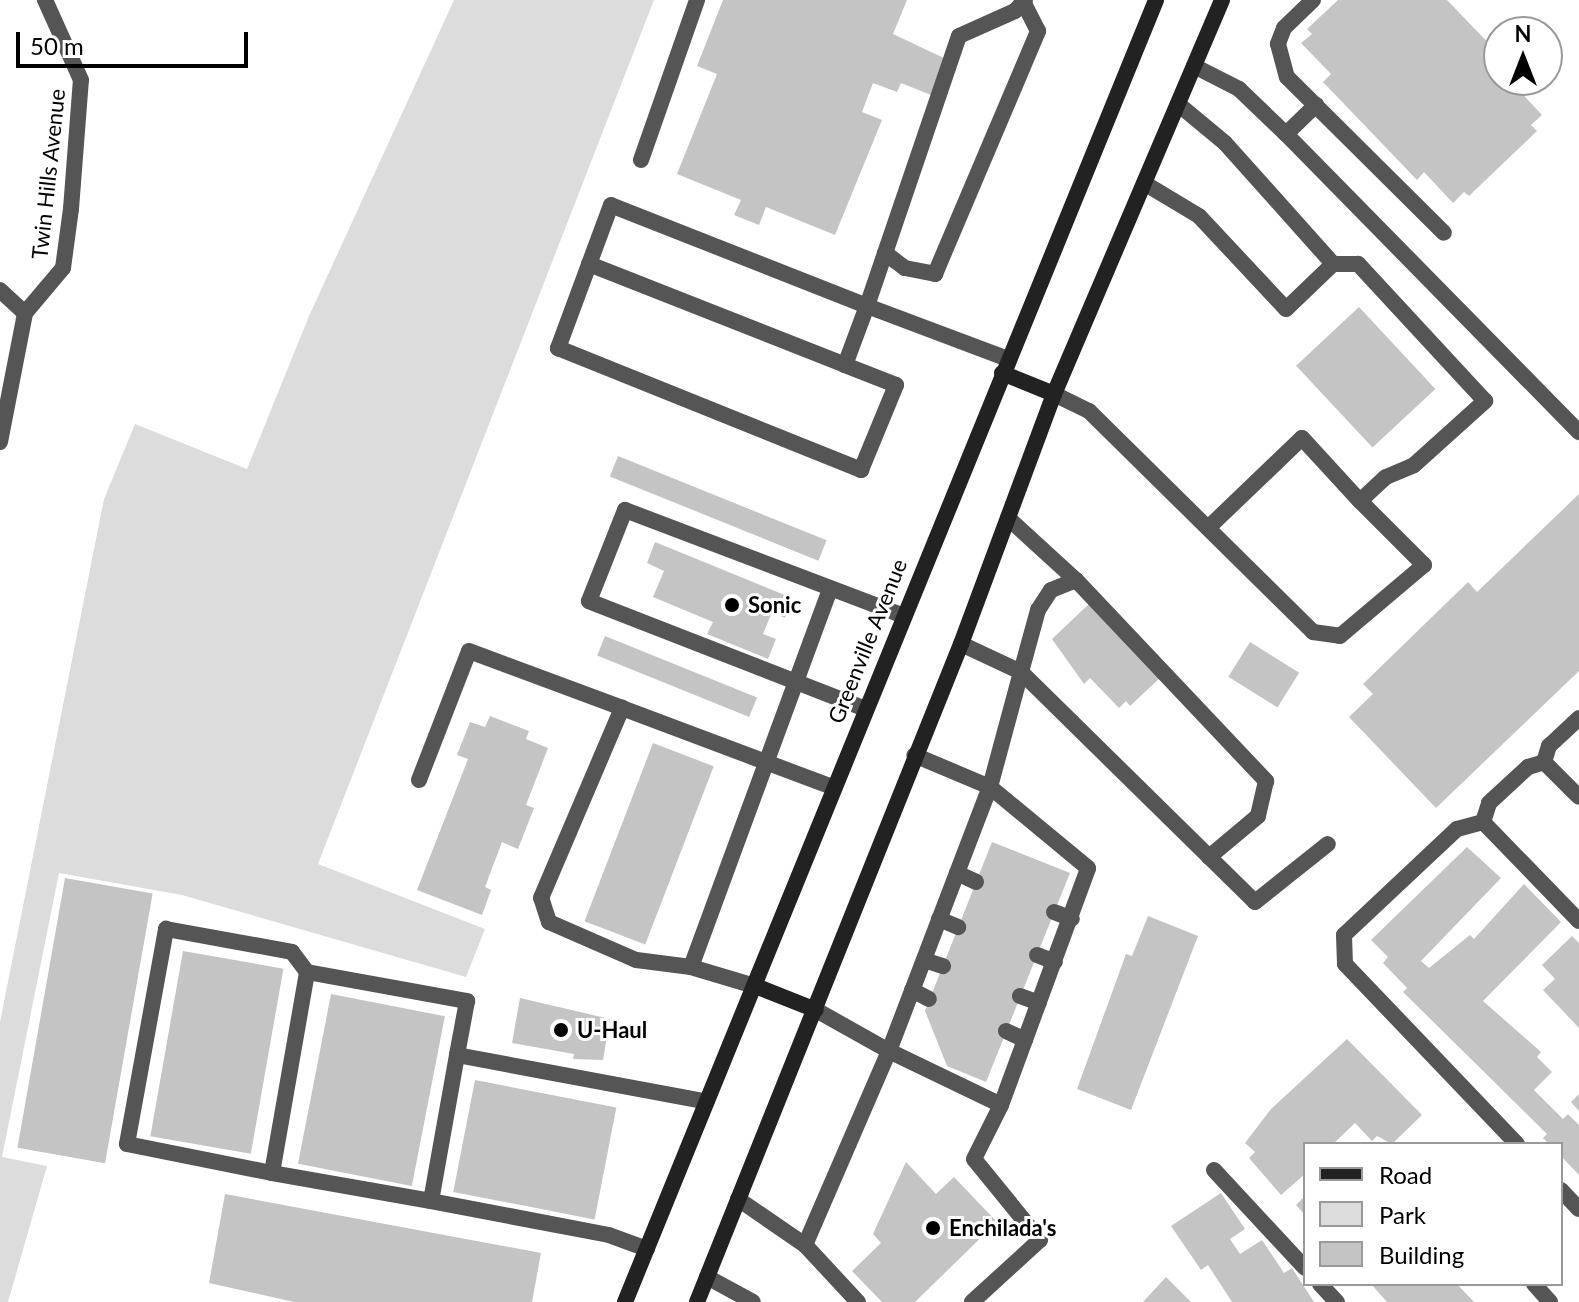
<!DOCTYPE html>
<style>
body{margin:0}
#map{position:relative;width:1579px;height:1302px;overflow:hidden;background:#fff;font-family:Lato,sans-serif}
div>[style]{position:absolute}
.green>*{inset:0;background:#dcdcdc}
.building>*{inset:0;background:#c4c4c4;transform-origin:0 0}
.lane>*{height:16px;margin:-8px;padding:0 8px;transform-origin:8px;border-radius:8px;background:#555}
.street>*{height:16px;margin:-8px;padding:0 8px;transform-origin:8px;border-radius:8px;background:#555}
.secondary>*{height:16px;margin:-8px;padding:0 8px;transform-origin:8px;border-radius:8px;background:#222}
.dots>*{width:22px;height:22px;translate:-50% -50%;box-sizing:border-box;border:4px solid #fff;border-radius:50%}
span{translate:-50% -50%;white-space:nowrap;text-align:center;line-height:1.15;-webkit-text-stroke:6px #fff;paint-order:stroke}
.street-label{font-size:22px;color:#000}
.poi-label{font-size:22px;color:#000;font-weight:700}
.left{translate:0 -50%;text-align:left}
.legend{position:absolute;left:1303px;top:1142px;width:260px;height:144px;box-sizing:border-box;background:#fff;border:2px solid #999;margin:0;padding:10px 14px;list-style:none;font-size:24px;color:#000}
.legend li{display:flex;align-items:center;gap:16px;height:40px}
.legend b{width:40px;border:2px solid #999}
.north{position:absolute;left:1483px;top:16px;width:80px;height:80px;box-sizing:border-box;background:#fff;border:2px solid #999;border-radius:50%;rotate:0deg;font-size:22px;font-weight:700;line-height:32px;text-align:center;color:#000}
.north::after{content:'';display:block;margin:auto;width:28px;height:36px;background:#000;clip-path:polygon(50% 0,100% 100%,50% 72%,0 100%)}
.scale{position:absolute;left:16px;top:32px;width:232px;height:36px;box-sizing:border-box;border:4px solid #000;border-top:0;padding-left:10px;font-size:24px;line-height:28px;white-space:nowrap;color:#000;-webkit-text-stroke:6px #fff;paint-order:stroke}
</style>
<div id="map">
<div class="green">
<div style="clip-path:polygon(454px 0,654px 0,318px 864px,485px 929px,466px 977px,182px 895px,59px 873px,2px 1157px,47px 1166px,8px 1302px,0 1302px,0 1022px,104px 499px,135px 424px,247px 469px,309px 316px)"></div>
</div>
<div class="building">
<div style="clip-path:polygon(723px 0,907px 0,893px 34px,946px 59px,931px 95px,901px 83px,897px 92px,873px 83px,862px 112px,882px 120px,835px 235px,766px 207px,759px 225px,734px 215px,741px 200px,677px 174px,717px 74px,697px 66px)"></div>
<div style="clip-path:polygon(1338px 0,1447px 0,1499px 54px,1499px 80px,1519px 80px,1514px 85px,1542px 115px,1531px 125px,1537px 131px,1469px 196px,1464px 192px,1453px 203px,1424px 172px,1417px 180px,1323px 82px,1331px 74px,1301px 43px,1312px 34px,1307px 29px)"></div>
<div style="left:1359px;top:307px;width:112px;height:86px;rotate:47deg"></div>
<div style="left:618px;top:456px;width:225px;height:22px;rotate:22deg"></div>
<div style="clip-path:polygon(1579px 494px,1579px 671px,1436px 808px,1349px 717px,1373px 694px,1363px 684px,1468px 582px,1477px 592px)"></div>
<div style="clip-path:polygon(655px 542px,792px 598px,785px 618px,772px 612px,763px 634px,776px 639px,768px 659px,707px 634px,713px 622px,653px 597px,664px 571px,647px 563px)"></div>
<div style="clip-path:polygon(1090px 603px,1161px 677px,1130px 706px,1126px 701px,1119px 708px,1090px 678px,1084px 684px,1052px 639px)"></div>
<div style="left:605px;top:636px;width:164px;height:21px;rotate:22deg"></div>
<div style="left:1250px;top:642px;width:58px;height:41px;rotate:32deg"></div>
<div style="clip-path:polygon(490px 716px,529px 731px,526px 739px,548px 748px,526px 805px,534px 808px,518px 849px,502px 842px,485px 887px,491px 890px,482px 915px,417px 890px,468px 759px,457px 755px,470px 722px,485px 727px)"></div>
<div style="left:653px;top:743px;width:65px;height:191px;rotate:21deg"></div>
<div style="clip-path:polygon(992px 842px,1070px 873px,986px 1082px,947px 1066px,925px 1011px)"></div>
<div style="clip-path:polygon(1467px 847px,1501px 878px,1421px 961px,1429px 968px,1470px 935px,1474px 939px,1524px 884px,1561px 922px,1483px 1001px,1541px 1052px,1537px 1057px,1552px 1072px,1534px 1090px,1563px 1119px,1568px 1114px,1579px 1125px,1579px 1175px,1561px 1156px,1561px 1144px,1549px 1144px,1543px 1138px,1547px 1134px,1403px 992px,1407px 988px,1383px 963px,1388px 957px,1371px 940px)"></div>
<div style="left:65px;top:878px;width:89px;height:274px;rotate:10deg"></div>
<div style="clip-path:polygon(1148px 916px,1198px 936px,1131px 1110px,1077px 1089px,1126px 954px,1132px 956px)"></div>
<div style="clip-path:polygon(1572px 936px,1579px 943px,1579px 1028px,1543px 990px,1555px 979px,1542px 965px)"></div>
<div style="left:183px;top:951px;width:102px;height:188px;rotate:10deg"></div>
<div style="left:331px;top:994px;width:116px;height:173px;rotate:11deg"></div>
<div style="clip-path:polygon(520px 998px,610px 1019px,603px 1060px,573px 1059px,574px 1054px,512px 1043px)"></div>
<div style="clip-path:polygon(1347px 1039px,1422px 1115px,1392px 1144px,1377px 1136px,1372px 1141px,1355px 1123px,1333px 1144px,1305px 1144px,1305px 1174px,1281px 1195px,1249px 1158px,1255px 1152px,1245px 1143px,1271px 1109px)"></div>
<div style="left:475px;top:1080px;width:144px;height:114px;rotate:11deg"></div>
<div style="clip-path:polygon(1579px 1094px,1579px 1111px,1571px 1102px)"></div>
<div style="clip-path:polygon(906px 1162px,936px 1194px,954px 1177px,997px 1222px,915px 1302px,882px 1302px,852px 1271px,881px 1243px,873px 1234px)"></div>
<div style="clip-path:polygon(1221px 1193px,1245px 1229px,1230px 1239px,1240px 1254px,1262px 1240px,1284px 1273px,1292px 1268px,1314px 1302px,1232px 1302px,1208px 1265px,1201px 1270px,1171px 1226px)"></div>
<div style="clip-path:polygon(225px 1194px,541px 1253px,532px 1302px,294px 1302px,209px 1283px)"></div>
<div style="clip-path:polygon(1305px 1196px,1305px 1215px,1296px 1205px)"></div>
<div style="clip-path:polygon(1166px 1277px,1191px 1302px,1143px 1302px)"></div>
<div style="clip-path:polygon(1371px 1284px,1457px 1284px,1474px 1302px,1387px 1302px)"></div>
</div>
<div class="lane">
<div style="left:1313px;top:0;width:40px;rotate:136deg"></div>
<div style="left:1284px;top:28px;width:17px;rotate:111deg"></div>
<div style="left:1278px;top:44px;width:34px;rotate:75deg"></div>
<div style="left:1287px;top:77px;width:221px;rotate:44.8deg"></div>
<div style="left:1194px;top:66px;width:51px;rotate:27.1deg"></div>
<div style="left:1239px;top:89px;width:65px;rotate:43.8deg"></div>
<div style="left:1286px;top:134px;width:42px;rotate:-44deg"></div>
<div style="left:1178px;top:104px;width:61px;rotate:39.7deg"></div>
<div style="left:1225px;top:143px;width:162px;rotate:48.2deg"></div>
<div style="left:1286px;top:134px;width:418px;rotate:45.5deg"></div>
<div style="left:641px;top:160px;width:170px;rotate:-70.7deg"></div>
<div style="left:885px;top:253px;width:25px;rotate:37deg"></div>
<div style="left:905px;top:268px;width:31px;rotate:11deg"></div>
<div style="left:935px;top:274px;width:264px;rotate:-67deg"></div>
<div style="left:1038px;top:31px;width:33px;rotate:-117deg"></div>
<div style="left:589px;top:264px;width:275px;rotate:21.5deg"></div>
<div style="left:0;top:290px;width:34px;rotate:43deg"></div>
<div style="left:1008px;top:359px;width:151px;rotate:-159.4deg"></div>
<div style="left:867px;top:306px;width:275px;rotate:-158.5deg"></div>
<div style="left:611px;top:205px;width:153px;rotate:110.3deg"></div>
<div style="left:558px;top:348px;width:327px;rotate:21.9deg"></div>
<div style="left:861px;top:470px;width:92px;rotate:-67.6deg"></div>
<div style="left:896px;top:385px;width:55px;rotate:-158.6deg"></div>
<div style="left:845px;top:365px;width:63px;rotate:-69.6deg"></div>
<div style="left:867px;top:306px;width:285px;rotate:-71.2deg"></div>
<div style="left:959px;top:36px;width:61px;rotate:-24.1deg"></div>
<div style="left:1015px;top:11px;width:15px;rotate:-48deg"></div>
<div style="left:1054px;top:394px;width:39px;rotate:26deg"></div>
<div style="left:1089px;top:411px;width:315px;rotate:44.6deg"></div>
<div style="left:1313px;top:632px;width:27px;rotate:8deg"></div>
<div style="left:1340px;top:636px;width:110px;rotate:-40.2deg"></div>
<div style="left:1424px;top:565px;width:91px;rotate:-135deg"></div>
<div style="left:1360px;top:501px;width:35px;rotate:-43deg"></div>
<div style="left:1386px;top:477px;width:30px;rotate:-23deg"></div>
<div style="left:1414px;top:465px;width:96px;rotate:-42deg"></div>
<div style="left:1485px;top:401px;width:187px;rotate:-132.8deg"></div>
<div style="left:1358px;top:264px;width:25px;rotate:180deg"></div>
<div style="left:1333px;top:264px;width:65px;rotate:136.2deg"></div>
<div style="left:1286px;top:309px;width:127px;rotate:-133.1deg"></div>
<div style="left:1199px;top:216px;width:64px;rotate:-149deg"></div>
<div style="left:1008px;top:518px;width:92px;rotate:42.4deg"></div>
<div style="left:1076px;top:580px;width:277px;rotate:46.6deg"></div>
<div style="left:1266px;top:781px;width:36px;rotate:103deg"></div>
<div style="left:1258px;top:816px;width:64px;rotate:140.1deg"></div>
<div style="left:1208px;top:528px;width:130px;rotate:-43.8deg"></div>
<div style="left:1302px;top:438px;width:86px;rotate:47.4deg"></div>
<div style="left:1076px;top:580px;width:27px;rotate:158deg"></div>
<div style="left:1051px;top:590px;width:24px;rotate:123deg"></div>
<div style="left:1038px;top:610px;width:64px;rotate:105.3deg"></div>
<div style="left:1021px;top:672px;width:328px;rotate:44.5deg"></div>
<div style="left:1255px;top:902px;width:93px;rotate:-38.5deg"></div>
<div style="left:863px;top:708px;width:294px;rotate:-158.7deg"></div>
<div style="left:589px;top:601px;width:98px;rotate:-68.4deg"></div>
<div style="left:625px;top:510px;width:295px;rotate:20.8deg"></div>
<div style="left:1544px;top:762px;width:17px;rotate:-73deg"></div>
<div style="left:1549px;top:746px;width:41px;rotate:-43deg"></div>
<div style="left:1544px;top:762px;width:49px;rotate:45deg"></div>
<div style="left:419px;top:780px;width:138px;rotate:-68.8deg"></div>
<div style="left:469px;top:651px;width:163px;rotate:20.4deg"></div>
<div style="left:1483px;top:822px;width:20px;rotate:-72deg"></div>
<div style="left:1489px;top:803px;width:53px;rotate:-42.7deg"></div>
<div style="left:1528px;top:767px;width:17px;rotate:-17deg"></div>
<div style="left:957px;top:873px;width:21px;rotate:25deg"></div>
<div style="left:1054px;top:912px;width:19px;rotate:21deg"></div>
<div style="left:939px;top:919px;width:21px;rotate:23deg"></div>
<div style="left:1037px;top:955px;width:19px;rotate:21deg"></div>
<div style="left:924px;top:960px;width:20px;rotate:18deg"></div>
<div style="left:691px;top:967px;width:402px;rotate:-69.8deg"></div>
<div style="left:758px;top:987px;width:70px;rotate:-163.4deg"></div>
<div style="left:691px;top:967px;width:55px;rotate:-172.7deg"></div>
<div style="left:636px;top:960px;width:95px;rotate:-156.4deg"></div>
<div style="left:549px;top:922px;width:25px;rotate:-108deg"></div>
<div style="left:541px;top:898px;width:207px;rotate:-66.9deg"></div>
<div style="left:622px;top:708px;width:224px;rotate:20.6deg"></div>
<div style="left:912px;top:990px;width:19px;rotate:28deg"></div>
<div style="left:1020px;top:996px;width:20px;rotate:20deg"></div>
<div style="left:816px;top:1010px;width:84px;rotate:29.3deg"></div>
<div style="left:889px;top:1051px;width:283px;rotate:-69.1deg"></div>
<div style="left:990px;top:787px;width:82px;rotate:-157.2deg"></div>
<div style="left:1006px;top:1031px;width:21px;rotate:25deg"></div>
<div style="left:1517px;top:1144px;width:249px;rotate:-133.7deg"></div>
<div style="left:1345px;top:964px;width:29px;rotate:-92deg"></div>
<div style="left:1344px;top:935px;width:155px;rotate:-43.2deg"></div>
<div style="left:1457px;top:829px;width:27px;rotate:-15deg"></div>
<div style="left:1483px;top:822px;width:138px;rotate:45.9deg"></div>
<div style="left:1214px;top:1170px;width:134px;rotate:47.1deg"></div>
<div style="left:272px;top:1173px;width:148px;rotate:-168.7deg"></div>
<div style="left:127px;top:1144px;width:219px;rotate:-79.7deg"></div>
<div style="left:166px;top:929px;width:128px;rotate:10.3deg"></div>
<div style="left:292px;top:952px;width:25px;rotate:53deg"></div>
<div style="left:1561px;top:1190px;width:26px;rotate:47deg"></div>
<div style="left:738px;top:1199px;width:81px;rotate:34.5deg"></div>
<div style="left:805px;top:1245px;width:211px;rotate:-66.6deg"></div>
<div style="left:889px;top:1051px;width:124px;rotate:25.7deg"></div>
<div style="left:1001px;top:1105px;width:252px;rotate:-69.8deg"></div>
<div style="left:1088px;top:868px;width:127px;rotate:-140.4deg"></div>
<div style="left:990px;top:787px;width:119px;rotate:-74.9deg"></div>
<div style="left:1021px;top:672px;width:66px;rotate:-155deg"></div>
<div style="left:431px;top:1201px;width:161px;rotate:-170deg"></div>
<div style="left:272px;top:1173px;width:204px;rotate:-80.1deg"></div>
<div style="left:307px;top:972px;width:163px;rotate:10.3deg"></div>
<div style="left:467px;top:1001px;width:55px;rotate:100.5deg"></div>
<div style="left:805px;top:1245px;width:78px;rotate:47.1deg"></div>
<div style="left:647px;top:1249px;width:40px;rotate:-159.8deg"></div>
<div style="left:609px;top:1235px;width:181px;rotate:-169.2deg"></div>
<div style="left:431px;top:1201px;width:148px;rotate:-79.9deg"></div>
<div style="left:457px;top:1055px;width:254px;rotate:10.6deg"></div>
<div style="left:707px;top:1277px;width:52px;rotate:28.5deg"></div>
<div style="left:1320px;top:1284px;width:25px;rotate:47deg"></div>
<div style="left:1534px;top:1284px;width:24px;rotate:48deg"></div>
<div style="left:972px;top:1302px;width:92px;rotate:-42.4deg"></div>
<div style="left:1040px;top:1240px;width:104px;rotate:-129.2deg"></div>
<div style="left:974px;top:1159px;width:60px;rotate:-63.4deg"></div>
</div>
<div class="street">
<div style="left:0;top:442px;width:131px;rotate:-79deg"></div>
<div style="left:25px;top:313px;width:59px;rotate:-49.8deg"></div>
<div style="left:63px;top:268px;width:60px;rotate:-82.3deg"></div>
<div style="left:71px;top:209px;width:129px;rotate:-85.6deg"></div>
<div style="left:81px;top:80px;width:88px;rotate:-114.2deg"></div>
</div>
<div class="secondary">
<div style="left:1002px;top:373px;width:56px;rotate:22deg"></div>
<div style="left:758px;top:987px;width:62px;rotate:21.6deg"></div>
<div style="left:625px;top:1302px;width:1406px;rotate:-67.81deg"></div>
<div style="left:697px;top:1302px;width:709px;rotate:-68.14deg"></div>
<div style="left:961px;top:644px;width:267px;rotate:-69.6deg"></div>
<div style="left:1054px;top:394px;width:428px;rotate:-66.9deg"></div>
</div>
<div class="dots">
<div style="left:732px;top:605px;background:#000"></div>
<div style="left:561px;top:1030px;background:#000"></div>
<div style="left:933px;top:1228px;background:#000"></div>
</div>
<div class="street-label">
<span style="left:48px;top:174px;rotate:-84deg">Twin Hills Avenue</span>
<span style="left:867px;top:641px;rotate:-68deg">Greenville Avenue</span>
</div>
<div class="poi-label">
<span class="left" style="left:748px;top:605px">Sonic</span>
<span class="left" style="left:577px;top:1030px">U-Haul</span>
<span class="left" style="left:949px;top:1228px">Enchilada's</span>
</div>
<ul class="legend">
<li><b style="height:10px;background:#222"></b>Road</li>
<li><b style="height:22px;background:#dcdcdc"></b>Park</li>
<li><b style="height:22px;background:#c4c4c4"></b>Building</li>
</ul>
<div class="north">N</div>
<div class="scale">50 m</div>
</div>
